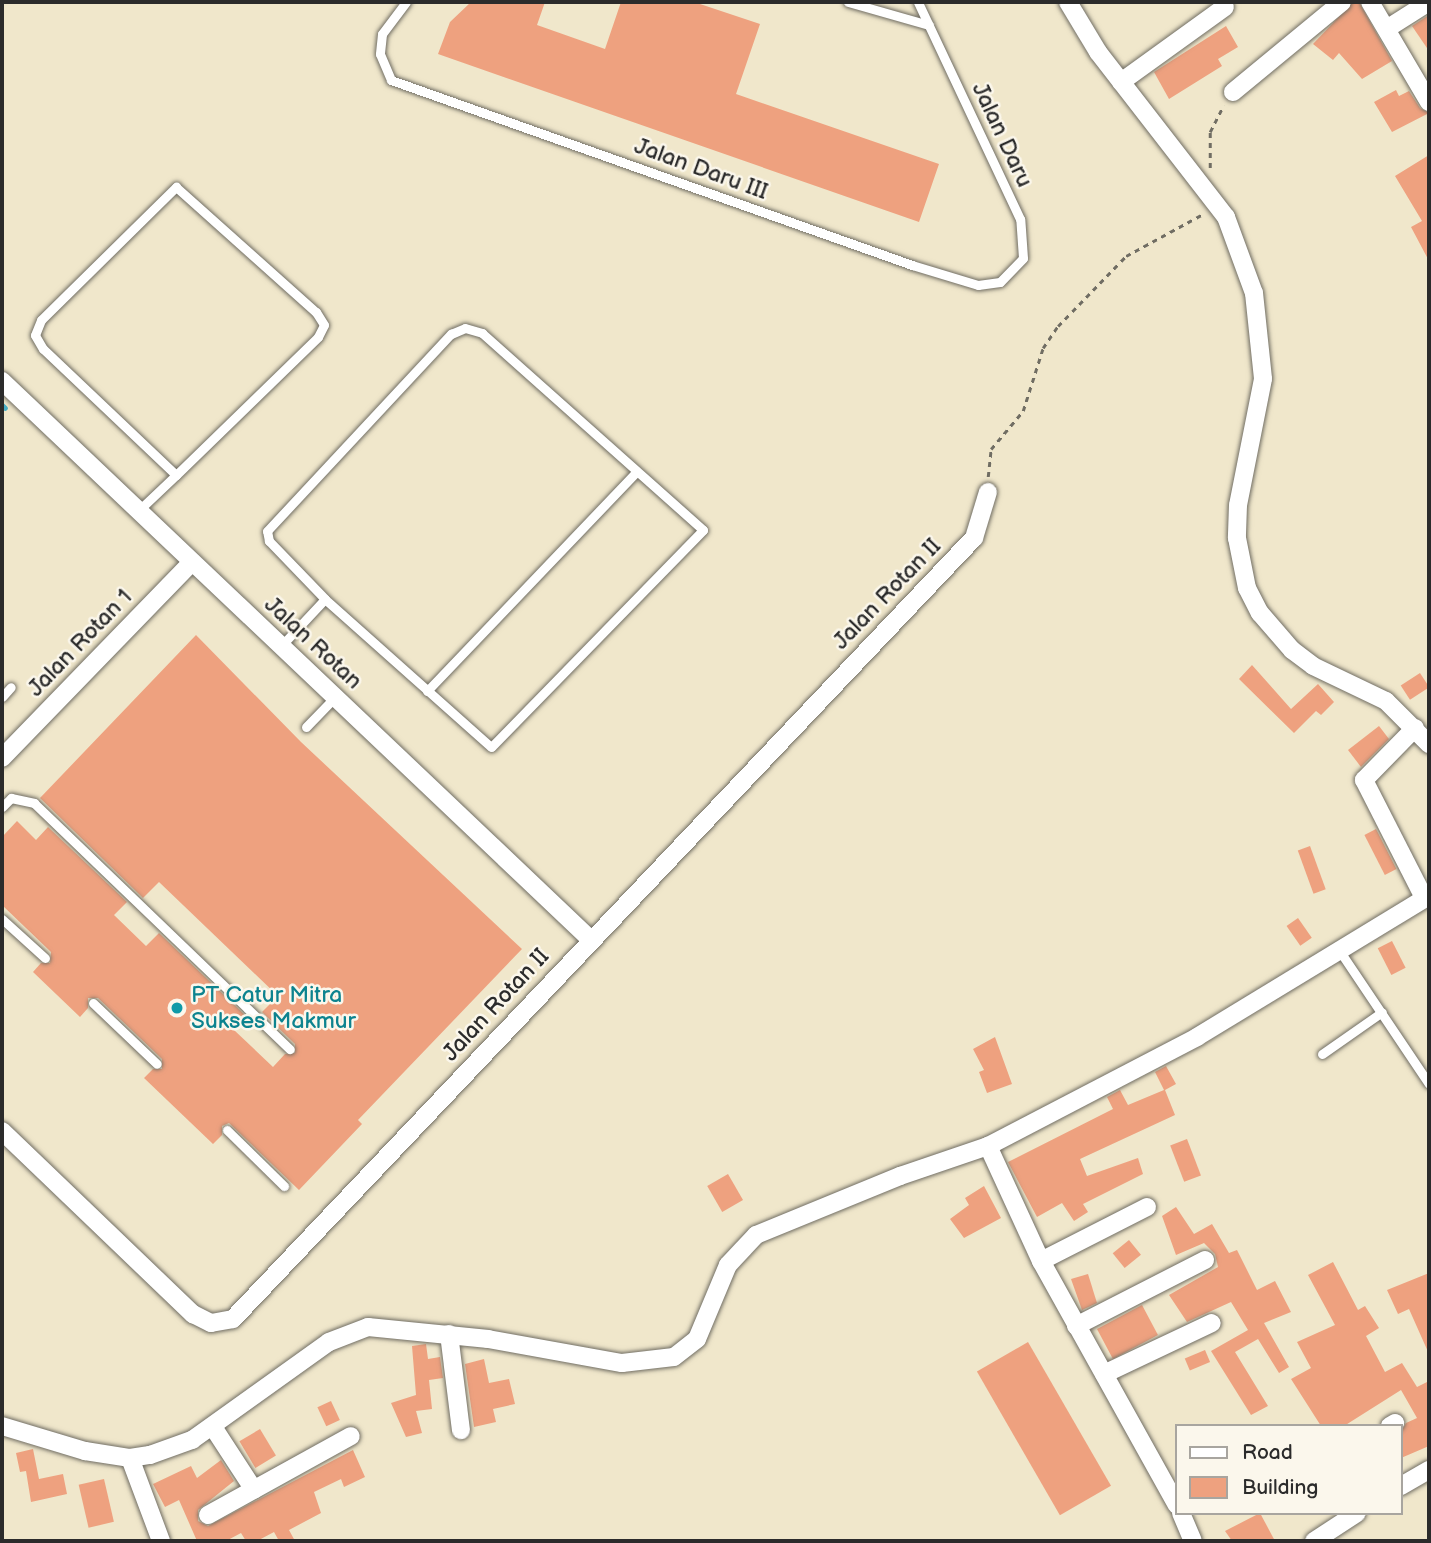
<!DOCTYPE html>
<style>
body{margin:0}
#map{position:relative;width:1431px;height:1543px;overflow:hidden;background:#f0e7cb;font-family:"Balsamiq Sans",sans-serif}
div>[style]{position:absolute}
.stream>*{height:5px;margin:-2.5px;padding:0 2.5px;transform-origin:2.5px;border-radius:2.5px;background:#47aec6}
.building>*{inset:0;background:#eea17f;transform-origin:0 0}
.path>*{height:2.5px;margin-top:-1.25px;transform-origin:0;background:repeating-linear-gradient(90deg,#706d63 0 5px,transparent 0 10px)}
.roads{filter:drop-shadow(0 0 2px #706d63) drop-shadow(0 0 2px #706d63)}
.lane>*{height:9px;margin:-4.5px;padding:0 4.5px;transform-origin:4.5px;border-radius:4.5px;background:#fff}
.street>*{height:18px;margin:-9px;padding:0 9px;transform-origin:9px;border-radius:9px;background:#fff}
.dots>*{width:19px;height:19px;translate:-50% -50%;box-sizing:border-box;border:4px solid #fbf7ec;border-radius:50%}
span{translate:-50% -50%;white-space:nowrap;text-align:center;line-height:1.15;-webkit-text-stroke:5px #fbf7ec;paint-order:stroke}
.street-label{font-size:23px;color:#2b2b2b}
.culture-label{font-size:23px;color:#0d838f}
.left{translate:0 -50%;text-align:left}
.frame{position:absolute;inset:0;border:4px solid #2b2b2b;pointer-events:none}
.legend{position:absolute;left:1175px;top:1424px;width:228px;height:91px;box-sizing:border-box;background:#fbf7ec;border:2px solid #a8a59f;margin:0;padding:9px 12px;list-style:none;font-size:21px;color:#2b2b2b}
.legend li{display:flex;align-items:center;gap:14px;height:35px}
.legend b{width:35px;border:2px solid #a8a59f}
</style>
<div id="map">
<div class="stream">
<div style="left:2px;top:405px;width:4px;rotate:45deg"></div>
</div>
<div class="building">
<div style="clip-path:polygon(471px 2px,545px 2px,537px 25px,605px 49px,621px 2px,694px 2px,760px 24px,736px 94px,939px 164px,919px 222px,438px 54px,450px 22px)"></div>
<div style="clip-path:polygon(1353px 2px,1359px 2px,1392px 61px,1362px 79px,1339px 53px,1333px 60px,1313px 44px)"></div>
<div style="clip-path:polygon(1429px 15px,1429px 51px,1412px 26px)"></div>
<div style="clip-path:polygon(1226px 26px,1238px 47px,1218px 59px,1222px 66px,1169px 99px,1154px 72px)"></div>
<div style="clip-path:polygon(1396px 90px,1399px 96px,1409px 91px,1420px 108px,1429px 113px,1392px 132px,1374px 102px)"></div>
<div style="clip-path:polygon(1429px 155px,1429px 261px,1411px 227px,1422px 221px,1395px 176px)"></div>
<div style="clip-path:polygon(196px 635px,301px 742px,522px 949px,358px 1120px,362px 1124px,299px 1190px,229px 1123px,222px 1126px,222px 1135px,213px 1144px,144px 1078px,153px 1069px,162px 1069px,162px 1059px,98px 998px,88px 998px,88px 1008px,80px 1017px,33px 972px,41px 963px,50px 963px,51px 952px,2px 905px,2px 837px,17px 821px,36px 840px,48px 827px,127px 902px,114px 915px,146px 946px,159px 933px,247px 1017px,234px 1030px,273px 1067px,285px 1054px,295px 1053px,295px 1044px,262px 1012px,278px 996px,159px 882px,143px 898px,40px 798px)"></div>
<div style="clip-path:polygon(1252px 665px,1291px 709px,1318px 684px,1334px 702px,1321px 715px,1316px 711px,1294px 733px,1239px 679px)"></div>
<div style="left:1420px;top:673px;width:17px;height:23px;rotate:57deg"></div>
<div style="clip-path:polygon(1379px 726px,1389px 739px,1361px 767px,1348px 750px)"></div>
<div style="left:1376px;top:829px;width:45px;height:13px;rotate:63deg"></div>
<div style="left:1310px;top:846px;width:46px;height:13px;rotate:70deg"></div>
<div style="left:1298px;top:918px;width:24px;height:14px;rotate:55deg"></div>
<div style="left:1392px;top:941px;width:30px;height:16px;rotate:63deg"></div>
<div style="clip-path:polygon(995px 1037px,1012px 1084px,987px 1093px,979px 1072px,984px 1070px,973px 1049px)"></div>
<div style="clip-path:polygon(1166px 1066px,1176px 1084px,1165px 1090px,1175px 1115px,1080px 1159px,1087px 1176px,1138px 1158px,1143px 1174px,1083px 1204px,1088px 1212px,1074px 1221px,1062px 1203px,1037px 1217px,1008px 1162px,1113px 1109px,1107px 1097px,1120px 1090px,1128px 1105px,1164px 1090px,1155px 1072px)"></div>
<div style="left:1187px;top:1139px;width:39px;height:18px;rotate:69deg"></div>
<div style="left:728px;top:1174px;width:30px;height:24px;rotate:60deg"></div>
<div style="clip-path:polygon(984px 1186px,1001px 1218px,964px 1238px,950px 1219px,969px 1205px,965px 1198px)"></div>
<div style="clip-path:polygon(1176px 1207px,1194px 1234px,1212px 1224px,1229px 1253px,1237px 1250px,1257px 1290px,1275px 1281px,1291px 1312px,1264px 1323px,1289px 1367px,1279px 1373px,1258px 1339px,1235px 1352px,1268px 1406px,1251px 1415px,1211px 1351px,1248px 1330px,1231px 1302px,1187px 1322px,1169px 1295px,1218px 1267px,1215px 1254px,1204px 1243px,1176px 1255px,1162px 1216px)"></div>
<div style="left:1129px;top:1240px;width:19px;height:21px;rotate:51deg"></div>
<div style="clip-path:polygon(1333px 1262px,1358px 1310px,1365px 1306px,1379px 1328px,1366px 1336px,1385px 1372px,1402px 1363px,1417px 1387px,1429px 1381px,1429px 1446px,1401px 1458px,1401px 1432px,1406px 1423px,1417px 1418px,1401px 1390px,1344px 1426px,1321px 1426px,1291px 1379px,1311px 1368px,1297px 1342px,1335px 1325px,1308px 1275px)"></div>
<div style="clip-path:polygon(1429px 1273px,1429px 1354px,1409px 1309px,1398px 1314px,1387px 1290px)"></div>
<div style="clip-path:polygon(1088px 1274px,1097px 1303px,1082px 1310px,1071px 1279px)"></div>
<div style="left:1142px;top:1305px;width:34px;height:51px;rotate:62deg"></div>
<div style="left:1028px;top:1342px;width:166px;height:59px;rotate:60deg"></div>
<div style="clip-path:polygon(426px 1344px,428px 1359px,440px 1357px,443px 1378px,429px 1380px,432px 1409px,416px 1411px,422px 1433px,406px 1437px,391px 1403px,416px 1395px,412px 1346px)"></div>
<div style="left:1205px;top:1350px;width:13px;height:22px;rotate:67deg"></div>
<div style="clip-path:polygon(484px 1359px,489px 1383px,509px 1379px,515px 1404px,493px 1409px,496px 1422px,474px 1427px,465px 1364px)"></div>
<div style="left:331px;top:1401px;width:21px;height:15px;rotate:65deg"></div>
<div style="left:260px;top:1429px;width:31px;height:24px;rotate:59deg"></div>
<div style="clip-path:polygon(33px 1449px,39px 1479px,63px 1474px,67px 1494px,31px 1502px,26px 1471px,20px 1472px,16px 1453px)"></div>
<div style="clip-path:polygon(353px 1450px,365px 1477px,344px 1487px,341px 1479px,314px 1492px,321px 1513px,289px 1530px,295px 1541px,279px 1541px,274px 1532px,257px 1541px,246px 1541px,241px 1533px,226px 1541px,197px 1541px,179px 1500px,165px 1507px,153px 1484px,191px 1466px,197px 1478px,221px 1460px,234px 1481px,198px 1510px,198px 1521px,208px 1526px)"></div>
<div style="left:104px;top:1479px;width:44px;height:26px;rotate:77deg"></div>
<div style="clip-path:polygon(1260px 1513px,1275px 1541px,1232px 1541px,1225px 1531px)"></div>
</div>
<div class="path">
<div style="left:1210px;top:168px;width:36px;rotate:-90deg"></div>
<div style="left:1210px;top:132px;width:30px;rotate:-63deg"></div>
<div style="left:988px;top:477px;width:28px;rotate:-84deg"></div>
<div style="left:991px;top:449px;width:50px;rotate:-49.9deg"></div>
<div style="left:1023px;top:411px;width:66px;rotate:-72.4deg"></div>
<div style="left:1043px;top:348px;width:27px;rotate:-56deg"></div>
<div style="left:1058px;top:326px;width:98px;rotate:-45.8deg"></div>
<div style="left:1126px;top:256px;width:88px;rotate:-28.6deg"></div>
</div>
<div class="roads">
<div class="lane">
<div style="left:406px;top:2px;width:40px;rotate:127deg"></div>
<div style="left:382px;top:34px;width:20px;rotate:96deg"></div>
<div style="left:380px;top:54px;width:28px;rotate:67deg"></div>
<div style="left:391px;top:80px;width:553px;rotate:19.55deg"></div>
<div style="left:912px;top:265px;width:69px;rotate:16.9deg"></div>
<div style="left:978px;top:285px;width:22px;rotate:-8deg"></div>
<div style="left:1000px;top:282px;width:33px;rotate:-46deg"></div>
<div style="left:1023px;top:258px;width:39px;rotate:-94deg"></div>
<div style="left:1020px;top:219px;width:240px;rotate:-115.2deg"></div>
<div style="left:848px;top:2px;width:84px;rotate:15.9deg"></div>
<div style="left:138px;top:511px;width:52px;rotate:-43.5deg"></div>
<div style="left:176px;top:475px;width:183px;rotate:-136.5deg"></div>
<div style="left:43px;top:349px;width:16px;rotate:-120deg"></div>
<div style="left:35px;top:335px;width:16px;rotate:-68deg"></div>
<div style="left:41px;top:320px;width:190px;rotate:-44.6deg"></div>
<div style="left:176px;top:187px;width:188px;rotate:41.8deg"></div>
<div style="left:316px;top:312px;width:15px;rotate:58deg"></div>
<div style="left:324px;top:325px;width:13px;rotate:117deg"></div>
<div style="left:318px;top:337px;width:198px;rotate:135.8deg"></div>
<div style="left:281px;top:646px;width:64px;rotate:-46.9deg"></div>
<div style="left:325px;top:599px;width:81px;rotate:-134deg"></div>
<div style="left:269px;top:541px;width:10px;rotate:-101deg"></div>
<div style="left:267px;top:531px;width:270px;rotate:-47deg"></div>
<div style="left:451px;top:334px;width:15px;rotate:-23deg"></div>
<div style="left:465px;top:328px;width:18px;rotate:16deg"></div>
<div style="left:482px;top:333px;width:296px;rotate:41.7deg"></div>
<div style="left:703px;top:530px;width:303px;rotate:134.3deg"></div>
<div style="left:491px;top:747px;width:222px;rotate:-138.3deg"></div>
<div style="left:427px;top:691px;width:303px;rotate:-46.3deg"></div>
<div style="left:2px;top:697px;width:13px;rotate:-48deg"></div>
<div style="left:306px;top:727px;width:42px;rotate:-46deg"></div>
<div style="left:2px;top:807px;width:13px;rotate:-45deg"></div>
<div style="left:11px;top:798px;width:24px;rotate:12deg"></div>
<div style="left:34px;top:803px;width:355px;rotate:43.9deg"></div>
<div style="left:2px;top:919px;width:58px;rotate:42.2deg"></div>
<div style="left:1339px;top:950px;width:161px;rotate:56.1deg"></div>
<div style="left:93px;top:1003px;width:88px;rotate:43.6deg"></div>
<div style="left:1322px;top:1054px;width:73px;rotate:-35deg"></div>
<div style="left:227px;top:1130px;width:80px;rotate:44.5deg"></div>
</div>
<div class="street">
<div style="left:1068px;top:2px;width:58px;rotate:59deg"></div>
<div style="left:1098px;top:52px;width:209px;rotate:52.2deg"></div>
<div style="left:1226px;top:217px;width:81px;rotate:69.8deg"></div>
<div style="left:1254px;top:293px;width:86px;rotate:84deg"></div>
<div style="left:1263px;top:379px;width:128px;rotate:101.2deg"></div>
<div style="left:1238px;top:505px;width:33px;rotate:92deg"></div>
<div style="left:1237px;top:538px;width:51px;rotate:78.7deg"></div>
<div style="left:1247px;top:588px;width:28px;rotate:63deg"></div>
<div style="left:1260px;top:613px;width:49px;rotate:49.1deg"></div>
<div style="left:1292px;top:650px;width:26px;rotate:37deg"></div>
<div style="left:1313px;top:666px;width:81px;rotate:25.6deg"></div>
<div style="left:1386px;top:701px;width:61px;rotate:45deg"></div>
<div style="left:1370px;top:2px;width:116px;rotate:59.5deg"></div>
<div style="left:1388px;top:28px;width:49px;rotate:-32.4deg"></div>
<div style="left:1121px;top:82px;width:128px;rotate:-35.8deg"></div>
<div style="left:1233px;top:92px;width:141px;rotate:-39.5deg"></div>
<div style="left:2px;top:381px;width:812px;rotate:43.5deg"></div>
<div style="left:1415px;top:728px;width:73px;rotate:134.4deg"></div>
<div style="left:1364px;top:780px;width:132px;rotate:63deg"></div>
<div style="left:2px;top:758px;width:273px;rotate:-45.9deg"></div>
<div style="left:2px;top:1131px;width:265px;rotate:43.8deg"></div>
<div style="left:193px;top:1314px;width:20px;rotate:27deg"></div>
<div style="left:211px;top:1323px;width:22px;rotate:-10deg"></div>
<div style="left:233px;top:1319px;width:1077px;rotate:-46.51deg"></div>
<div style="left:974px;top:538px;width:48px;rotate:-73.1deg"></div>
<div style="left:988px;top:1146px;width:127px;rotate:65.3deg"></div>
<div style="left:1041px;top:1261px;width:279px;rotate:60.9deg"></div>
<div style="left:1041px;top:1261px;width:119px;rotate:-27deg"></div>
<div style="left:1076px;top:1326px;width:145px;rotate:-27.1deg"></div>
<div style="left:449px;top:1334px;width:97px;rotate:82.9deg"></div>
<div style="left:1104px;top:1374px;width:119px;rotate:-25.3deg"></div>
<div style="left:2px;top:1426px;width:87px;rotate:16.8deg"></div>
<div style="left:85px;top:1451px;width:46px;rotate:8.8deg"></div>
<div style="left:130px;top:1458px;width:20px;rotate:-9deg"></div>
<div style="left:150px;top:1455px;width:45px;rotate:-19.7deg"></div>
<div style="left:192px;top:1440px;width:168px;rotate:-35.6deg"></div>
<div style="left:329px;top:1342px;width:42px;rotate:-21deg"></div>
<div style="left:368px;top:1327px;width:121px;rotate:5.7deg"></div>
<div style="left:488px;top:1339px;width:136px;rotate:10.2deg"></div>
<div style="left:622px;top:1363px;width:52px;rotate:-6.6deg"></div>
<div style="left:674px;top:1357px;width:29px;rotate:-38deg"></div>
<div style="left:697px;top:1339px;width:80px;rotate:-67.3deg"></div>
<div style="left:728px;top:1265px;width:41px;rotate:-47deg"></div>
<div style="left:756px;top:1235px;width:156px;rotate:-22.3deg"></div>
<div style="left:900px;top:1176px;width:93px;rotate:-18.8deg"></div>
<div style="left:988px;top:1146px;width:236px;rotate:-27.5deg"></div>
<div style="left:1197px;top:1037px;width:271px;rotate:-31.3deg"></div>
<div style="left:1390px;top:1426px;width:6px;rotate:-31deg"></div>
<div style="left:213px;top:1427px;width:75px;rotate:56.9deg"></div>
<div style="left:130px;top:1458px;width:89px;rotate:69.5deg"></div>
<div style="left:1401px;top:1486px;width:32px;rotate:-30deg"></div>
<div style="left:1181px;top:1513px;width:30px;rotate:67deg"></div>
<div style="left:208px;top:1515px;width:163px;rotate:-28.9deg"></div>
<div style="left:1314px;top:1541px;width:51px;rotate:-33.1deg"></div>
</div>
</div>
<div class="dots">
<div style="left:177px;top:1008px;background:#0f9aa8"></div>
</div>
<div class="street-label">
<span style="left:1002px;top:135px;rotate:65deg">Jalan Daru</span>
<span style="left:701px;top:169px;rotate:20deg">Jalan Daru III</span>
<span style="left:887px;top:594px;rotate:-46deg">Jalan Rotan II</span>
<span style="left:80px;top:643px;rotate:-46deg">Jalan Rotan 1</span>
<span style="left:313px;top:643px;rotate:43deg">Jalan Rotan</span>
<span style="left:496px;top:1005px;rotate:-47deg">Jalan Rotan II</span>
</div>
<div class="culture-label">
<span class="left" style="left:191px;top:1008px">PT Catur Mitra<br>Sukses Makmur</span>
</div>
<div class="frame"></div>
<ul class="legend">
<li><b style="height:9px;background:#fff"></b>Road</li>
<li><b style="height:19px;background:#eea17f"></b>Building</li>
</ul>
</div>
